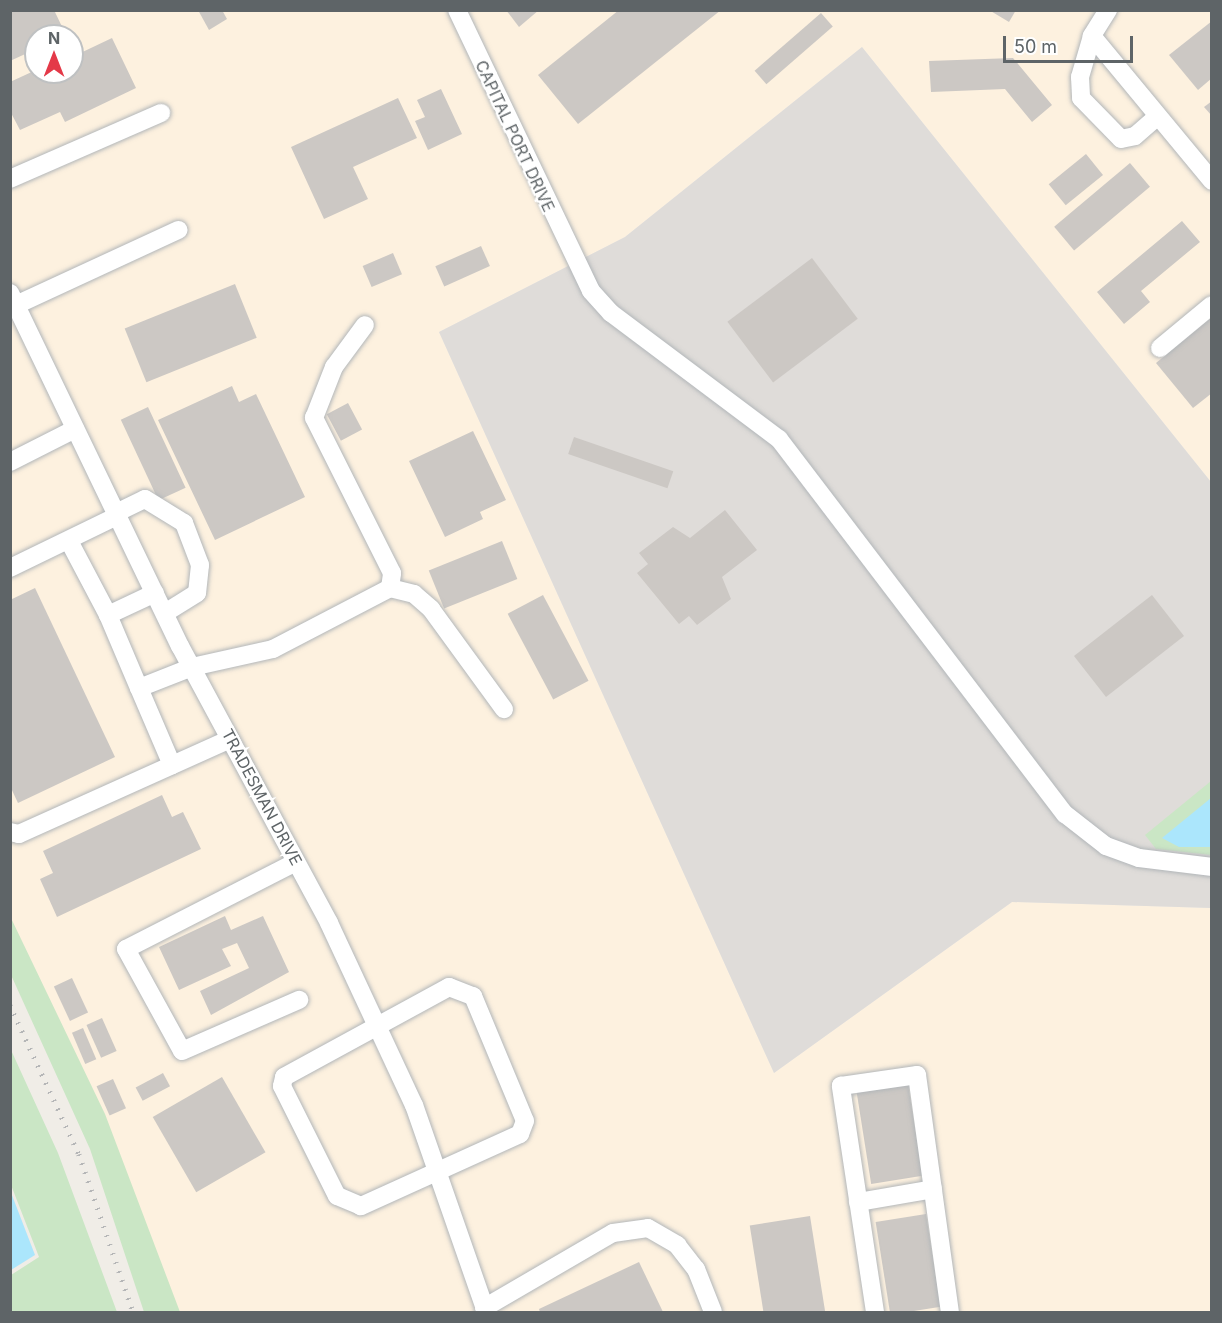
<!DOCTYPE html>
<style>
body{margin:0}
#map{position:relative;width:1222px;height:1323px;overflow:hidden;background:#f0ede7;font-family:Inter,sans-serif}
div>[style]{position:absolute}
.commercial>*{inset:0;background:#fdf1df}
.industrial>*{inset:0;background:#dfdcd9}
.green>*{inset:0;background:#cae6c5}
.water>*{inset:0;background:#abe6fc}
.building>*{inset:0;background:#ccc8c4;transform-origin:0 0}
.roads{filter:drop-shadow(0 0 2px #b2b6b9) drop-shadow(0 0 2px #b2b6b9)}
.minor>*{height:18px;margin:-9px;padding:0 9px;transform-origin:9px;border-radius:9px;background:#fff}
.rail>*{height:4.5px;margin-top:-2.25px;transform-origin:0;background:repeating-linear-gradient(90deg,#b5b6b7 0 1.5px,transparent 0 9.5px)}
span{translate:-50% -50%;white-space:nowrap;text-align:center;line-height:1.15;-webkit-text-stroke:4.5px #fff;paint-order:stroke}
.street-label{font-size:16px;color:#5e6467}
.frame{position:absolute;inset:0;border:12px solid #5e6467;pointer-events:none}
.north{position:absolute;left:24px;top:24px;width:60px;height:60px;box-sizing:border-box;background:#fff;border:2px solid #bfc1c2;border-radius:50%;rotate:0deg;font-size:16px;font-weight:700;line-height:24px;text-align:center;color:#5e6467}
.north::after{content:'';display:block;margin:auto;width:21px;height:27px;background:#e43948;clip-path:polygon(50% 0,100% 100%,50% 72%,0 100%)}
.scale{position:absolute;left:1003px;top:36px;width:130px;height:27px;box-sizing:border-box;border:3px solid #5e6467;border-top:0;padding-left:8px;font-size:18px;line-height:21px;white-space:nowrap;color:#5e6467;-webkit-text-stroke:4px #fff;paint-order:stroke}
</style>
<div id="map">
<div class="commercial">
<div style="clip-path:polygon(evenodd,10px 11px,1211px 11px,1211px 482px,862px 47px,625px 237px,439px 332px,774px 1073px,1012px 902px,1211px 908px,1211px 1312px,172px 1312px,11px 975px,10px 11px,36px 36px,72px 36px,72px 72px,36px 72px,36px 36px)"></div>
</div>
<div class="industrial">
<div style="clip-path:polygon(862px 47px,1211px 482px,1211px 908px,1012px 902px,774px 1073px,439px 332px,625px 237px)"></div>
</div>
<div class="green">
<div style="clip-path:polygon(1211px 781px,1211px 855px,1156px 849px,1145px 835px)"></div>
<div style="clip-path:polygon(10px 916px,105px 1114px,180px 1312px,144px 1312px,90px 1149px,11px 975px)"></div>
<div style="clip-path:polygon(11px 1050px,58px 1153px,117px 1312px,11px 1312px,11px 1275px,39px 1257px,11px 1185px)"></div>
</div>
<div class="water">
<div style="clip-path:polygon(1211px 798px,1211px 847px,1179px 847px,1162px 838px)"></div>
<div style="clip-path:polygon(10px 1190px,35px 1255px,11px 1270px,10px 1270px)"></div>
</div>
<div class="building">
<div style="clip-path:polygon(10px 10px,54px 10px,66px 35px,36px 36px,36px 49px,10px 61px)"></div>
<div style="clip-path:polygon(198px 10px,222px 10px,227px 19px,209px 30px)"></div>
<div style="clip-path:polygon(506px 10px,539px 10px,519px 27px)"></div>
<div style="clip-path:polygon(619px 10px,721px 10px,578px 124px,538px 75px)"></div>
<div style="clip-path:polygon(989px 10px,1016px 10px,1009px 22px)"></div>
<div style="left:821px;top:13px;width:18px;height:88px;rotate:49deg"></div>
<div style="clip-path:polygon(1212px 21px,1212px 78px,1198px 90px,1169px 55px)"></div>
<div style="clip-path:polygon(112px 38px,136px 88px,65px 122px,60px 112px,20px 130px,10px 111px,10px 82px,36px 70px,72px 72px,72px 57px)"></div>
<div style="clip-path:polygon(1013px 58px,1052px 105px,1032px 122px,1005px 89px,931px 92px,929px 61px)"></div>
<div style="clip-path:polygon(441px 89px,462px 134px,428px 150px,415px 121px,425px 117px,417px 100px)"></div>
<div style="clip-path:polygon(398px 98px,417px 138px,353px 167px,368px 199px,324px 219px,291px 147px)"></div>
<div style="clip-path:polygon(1212px 101px,1212px 116px,1204px 107px)"></div>
<div style="left:1086px;top:154px;width:27px;height:48px;rotate:51deg"></div>
<div style="left:1130px;top:163px;width:31px;height:99px;rotate:50deg"></div>
<div style="clip-path:polygon(1182px 221px,1200px 242px,1141px 291px,1150px 302px,1124px 324px,1097px 292px)"></div>
<div style="left:481px;top:246px;width:22px;height:50px;rotate:66deg"></div>
<div style="left:393px;top:253px;width:23px;height:33px;rotate:67deg"></div>
<div style="left:812px;top:258px;width:76px;height:106px;rotate:53deg"></div>
<div style="left:235px;top:284px;width:58px;height:119px;rotate:68deg"></div>
<div style="clip-path:polygon(1212px 317px,1212px 393px,1193px 408px,1156px 363px)"></div>
<div style="clip-path:polygon(232px 386px,239px 402px,256px 394px,305px 497px,215px 540px,158px 420px)"></div>
<div style="left:348px;top:403px;width:30px;height:24px;rotate:62deg"></div>
<div style="left:148px;top:407px;width:89px;height:30px;rotate:65deg"></div>
<div style="clip-path:polygon(473px 431px,506px 500px,480px 512px,483px 519px,445px 537px,409px 461px)"></div>
<div style="left:574px;top:437px;width:105px;height:18px;rotate:19deg"></div>
<div style="clip-path:polygon(725px 510px,757px 550px,722px 577px,731px 599px,697px 625px,689px 616px,679px 624px,637px 573px,648px 564px,639px 553px,673px 527px,690px 538px)"></div>
<div style="left:502px;top:541px;width:41px;height:79px;rotate:68deg"></div>
<div style="clip-path:polygon(35px 588px,115px 757px,18px 803px,10px 786px,10px 600px)"></div>
<div style="left:543px;top:595px;width:97px;height:40px;rotate:62deg"></div>
<div style="left:1152px;top:595px;width:52px;height:99px;rotate:52deg"></div>
<div style="clip-path:polygon(162px 795px,172px 817px,183px 812px,201px 849px,57px 917px,40px 879px,53px 873px,43px 851px)"></div>
<div style="clip-path:polygon(225px 916px,231px 930px,263px 916px,289px 972px,211px 1015px,200px 991px,249px 968px,237px 943px,222px 949px,231px 966px,179px 990px,159px 947px)"></div>
<div style="left:72px;top:978px;width:38px;height:20px;rotate:65deg"></div>
<div style="left:102px;top:1018px;width:36px;height:17px;rotate:66deg"></div>
<div style="left:83px;top:1028px;width:34px;height:12px;rotate:67deg"></div>
<div style="left:163px;top:1073px;width:15px;height:31px;rotate:62deg"></div>
<div style="left:222px;top:1077px;width:87px;height:80px;rotate:60deg"></div>
<div style="left:113px;top:1079px;width:32px;height:18px;rotate:66deg"></div>
<div style="left:908px;top:1084px;width:93px;height:52px;rotate:81deg"></div>
<div style="left:926px;top:1214px;width:94px;height:51px;rotate:81deg"></div>
<div style="left:810px;top:1216px;width:97px;height:61px;rotate:81deg"></div>
<div style="clip-path:polygon(639px 1262px,663px 1312px,540px 1312px,539px 1309px)"></div>
</div>
<div class="roads">
<div class="minor">
<div style="left:457px;top:10px;width:311px;rotate:64.5deg"></div>
<div style="left:591px;top:291px;width:30px;rotate:48deg"></div>
<div style="left:611px;top:313px;width:210px;rotate:36.9deg"></div>
<div style="left:779px;top:439px;width:472px;rotate:52.7deg"></div>
<div style="left:1065px;top:814px;width:52px;rotate:38deg"></div>
<div style="left:1106px;top:846px;width:35px;rotate:20deg"></div>
<div style="left:1139px;top:858px;width:74px;rotate:7deg"></div>
<div style="left:1108px;top:10px;width:31px;rotate:122deg"></div>
<div style="left:1092px;top:36px;width:43px;rotate:106.3deg"></div>
<div style="left:1080px;top:77px;width:21px;rotate:87deg"></div>
<div style="left:1081px;top:98px;width:57px;rotate:45.7deg"></div>
<div style="left:1121px;top:139px;width:14px;rotate:-12deg"></div>
<div style="left:1135px;top:136px;width:30px;rotate:-41deg"></div>
<div style="left:1092px;top:36px;width:188px;rotate:50.4deg"></div>
<div style="left:10px;top:179px;width:165px;rotate:-23.6deg"></div>
<div style="left:10px;top:293px;width:392px;rotate:64.3deg"></div>
<div style="left:180px;top:646px;width:315px;rotate:61.7deg"></div>
<div style="left:329px;top:923px;width:201px;rotate:65deg"></div>
<div style="left:414px;top:1105px;width:219px;rotate:70.8deg"></div>
<div style="left:16px;top:305px;width:179px;rotate:-24.8deg"></div>
<div style="left:1160px;top:348px;width:67px;rotate:-39.6deg"></div>
<div style="left:10px;top:462px;width:73px;rotate:-26.9deg"></div>
<div style="left:116px;top:513px;width:32px;rotate:-26deg"></div>
<div style="left:145px;top:499px;width:46px;rotate:31.6deg"></div>
<div style="left:184px;top:523px;width:45px;rotate:69.1deg"></div>
<div style="left:200px;top:565px;width:28px;rotate:96deg"></div>
<div style="left:197px;top:593px;width:38px;rotate:148deg"></div>
<div style="left:69px;top:541px;width:84px;rotate:62.2deg"></div>
<div style="left:10px;top:568px;width:119px;rotate:-25.9deg"></div>
<div style="left:390px;top:588px;width:25px;rotate:14deg"></div>
<div style="left:414px;top:594px;width:23px;rotate:41deg"></div>
<div style="left:431px;top:609px;width:124px;rotate:53.9deg"></div>
<div style="left:155px;top:593px;width:52px;rotate:154.9deg"></div>
<div style="left:108px;top:615px;width:79px;rotate:67deg"></div>
<div style="left:139px;top:688px;width:57px;rotate:-21.6deg"></div>
<div style="left:192px;top:667px;width:83px;rotate:-12.5deg"></div>
<div style="left:273px;top:649px;width:132px;rotate:-27.5deg"></div>
<div style="left:390px;top:588px;width:15px;rotate:-82deg"></div>
<div style="left:392px;top:573px;width:174px;rotate:-116.7deg"></div>
<div style="left:314px;top:418px;width:55px;rotate:-68.6deg"></div>
<div style="left:334px;top:367px;width:52px;rotate:-53.6deg"></div>
<div style="left:139px;top:688px;width:84px;rotate:66.8deg"></div>
<div style="left:10px;top:832px;width:9px;rotate:13deg"></div>
<div style="left:19px;top:834px;width:231px;rotate:-24.2deg"></div>
<div style="left:296px;top:862px;width:191px;rotate:152.9deg"></div>
<div style="left:126px;top:949px;width:116px;rotate:61.2deg"></div>
<div style="left:182px;top:1051px;width:128px;rotate:-23.6deg"></div>
<div style="left:449px;top:987px;width:26px;rotate:21deg"></div>
<div style="left:473px;top:996px;width:135px;rotate:67.4deg"></div>
<div style="left:525px;top:1121px;width:14px;rotate:111deg"></div>
<div style="left:520px;top:1134px;width:175px;rotate:155.6deg"></div>
<div style="left:361px;top:1206px;width:26px;rotate:-157deg"></div>
<div style="left:337px;top:1196px;width:123px;rotate:-116.6deg"></div>
<div style="left:282px;top:1086px;width:9px;rotate:-77deg"></div>
<div style="left:284px;top:1077px;width:188px;rotate:-28.6deg"></div>
<div style="left:858px;top:1202px;width:76px;rotate:-9.8deg"></div>
<div style="left:484px;top:1308px;width:149px;rotate:-30.2deg"></div>
<div style="left:613px;top:1233px;width:35px;rotate:-8deg"></div>
<div style="left:648px;top:1228px;width:34px;rotate:30deg"></div>
<div style="left:677px;top:1245px;width:31px;rotate:52deg"></div>
<div style="left:696px;top:1269px;width:46px;rotate:68.4deg"></div>
<div style="left:875px;top:1312px;width:229px;rotate:-98.6deg"></div>
<div style="left:841px;top:1086px;width:77px;rotate:-8.2deg"></div>
<div style="left:917px;top:1075px;width:239px;rotate:82.1deg"></div>
</div>
</div>
<div class="rail">
<div style="left:10px;top:1005px;width:164px;rotate:65.2deg"></div>
<div style="left:79px;top:1154px;width:167px;rotate:71.1deg"></div>
</div>
<div class="street-label">
<span style="left:515px;top:136px;rotate:65deg">CAPITAL PORT DRIVE</span>
<span style="left:262px;top:797px;rotate:62deg">TRADESMAN DRIVE</span>
</div>
<div class="frame"></div>
<div class="north">N</div>
<div class="scale">50 m</div>
</div>
